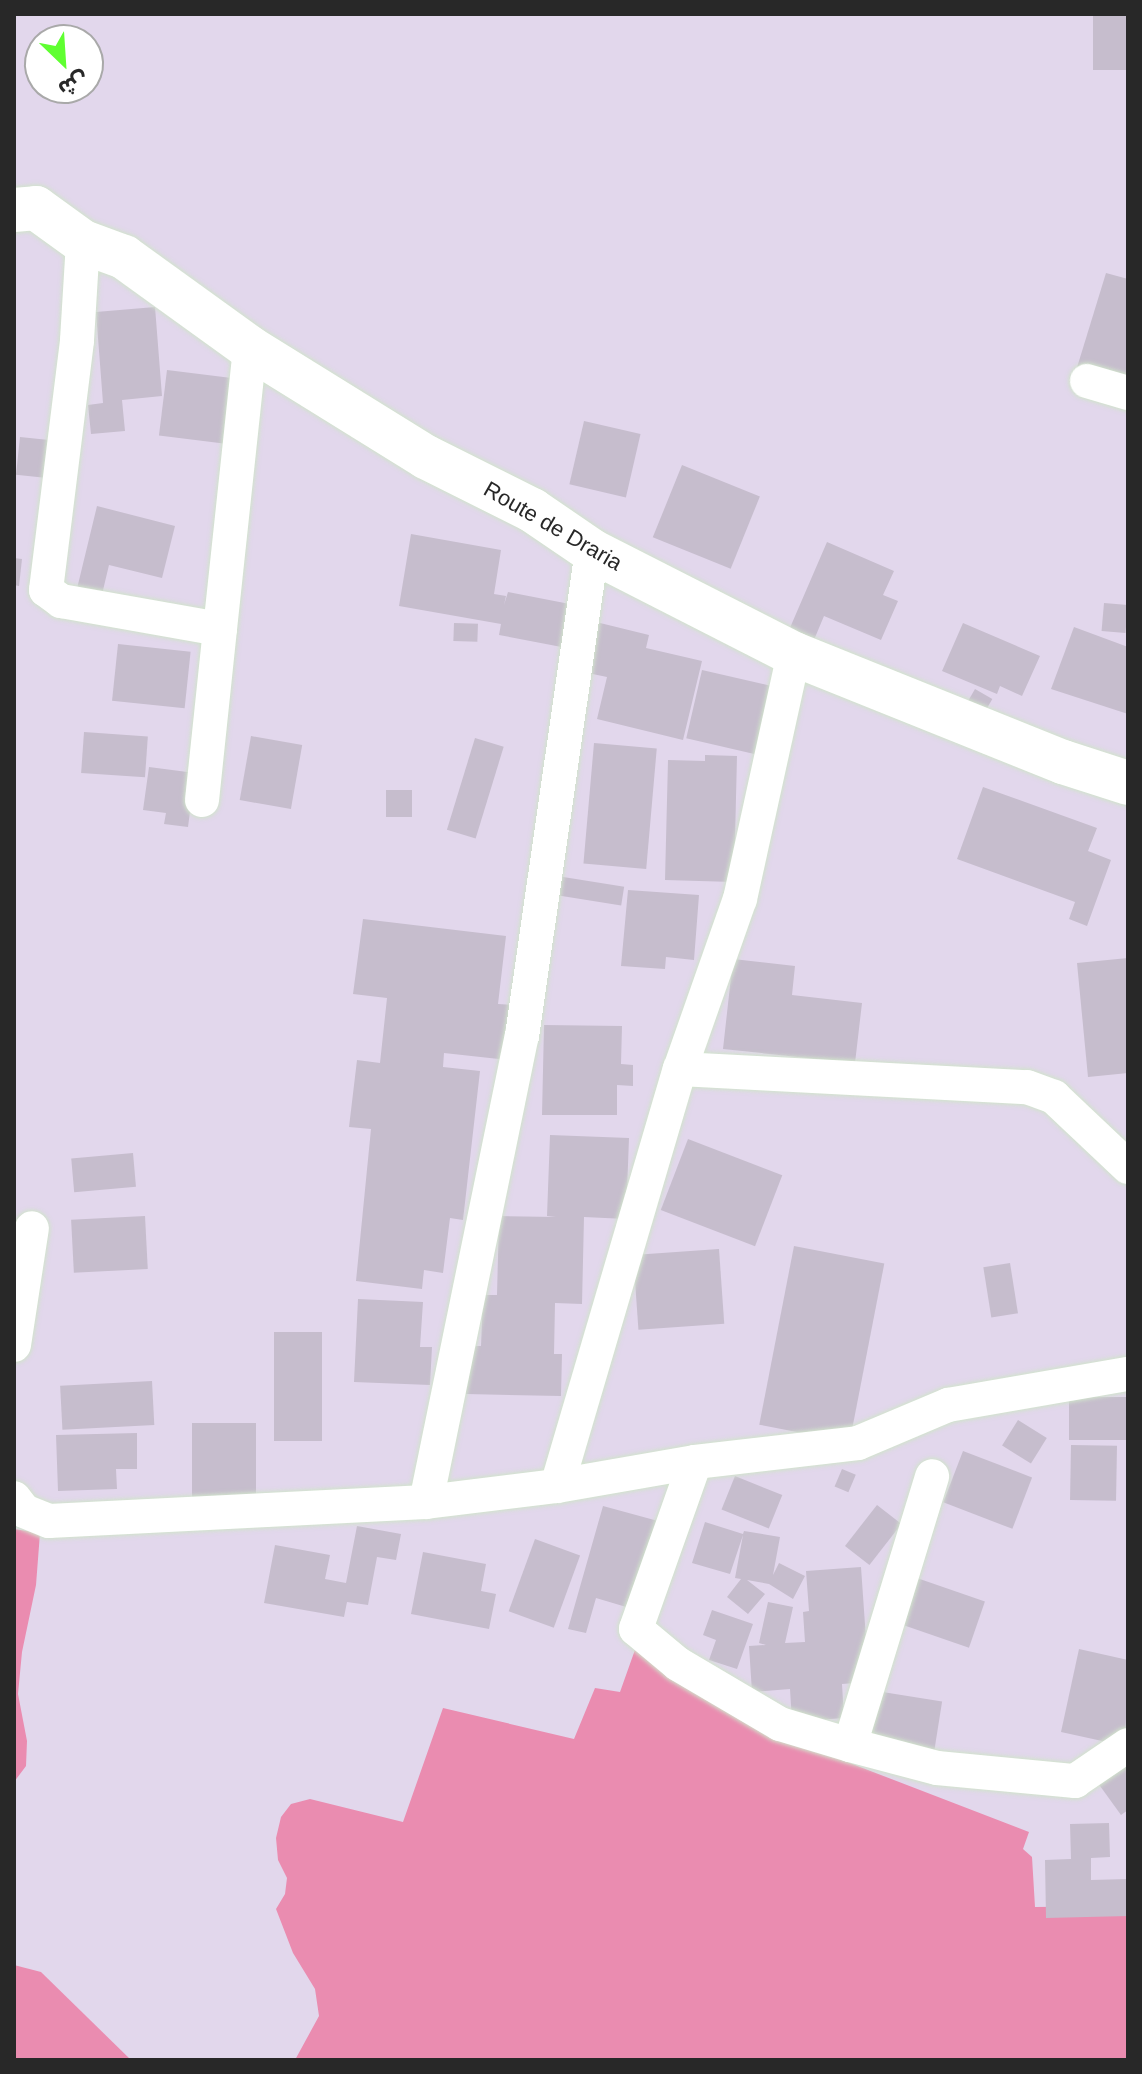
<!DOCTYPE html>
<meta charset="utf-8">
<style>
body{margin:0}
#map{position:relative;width:1142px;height:2074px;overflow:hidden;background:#e2d7ec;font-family:Arial,"Noto Sans Arabic",sans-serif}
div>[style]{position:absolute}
.green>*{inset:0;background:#ea8cb0}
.building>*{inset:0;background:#c6bdcd;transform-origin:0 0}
.roads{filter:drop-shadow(0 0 2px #d1e3cc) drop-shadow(0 0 2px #d1e3cc)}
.minor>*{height:34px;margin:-17px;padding:0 17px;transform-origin:17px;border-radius:17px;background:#fff}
.secondary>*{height:44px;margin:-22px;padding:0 22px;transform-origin:22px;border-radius:22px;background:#fff}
span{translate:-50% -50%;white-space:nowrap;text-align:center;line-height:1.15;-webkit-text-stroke:8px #fff;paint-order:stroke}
.street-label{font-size:22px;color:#282828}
.frame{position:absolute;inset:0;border:16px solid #282828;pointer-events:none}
.north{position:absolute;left:24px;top:24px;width:80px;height:80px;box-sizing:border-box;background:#fff;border:2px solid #a9a9a9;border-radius:50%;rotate:155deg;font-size:22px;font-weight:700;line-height:32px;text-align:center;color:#282828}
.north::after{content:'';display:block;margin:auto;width:28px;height:36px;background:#5fff31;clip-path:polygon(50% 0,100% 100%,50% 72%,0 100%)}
</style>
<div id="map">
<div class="green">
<div style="clip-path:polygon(14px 1529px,40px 1533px,36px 1585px,22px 1652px,18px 1694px,27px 1741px,26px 1766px,14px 1782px)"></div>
<div style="clip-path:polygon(636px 1647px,829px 1755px,1029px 1832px,1023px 1849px,1032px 1857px,1035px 1907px,1128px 1906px,1128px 2060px,295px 2060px,319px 2016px,315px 1989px,293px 1953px,276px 1909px,285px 1894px,287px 1878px,278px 1860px,276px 1838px,281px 1817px,291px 1804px,310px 1799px,403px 1822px,443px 1708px,574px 1739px,595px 1688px,620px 1692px)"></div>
<div style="clip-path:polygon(14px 1965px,41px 1972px,131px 2060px,14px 2060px)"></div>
</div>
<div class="building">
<div style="left:1093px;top:14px;width:35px;height:56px"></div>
<div style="clip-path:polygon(1106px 273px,1128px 279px,1128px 390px,1075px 374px)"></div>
<div style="clip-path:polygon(155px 307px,162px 396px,122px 400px,125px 431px,91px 434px,88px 405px,103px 403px,96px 312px)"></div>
<div style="left:167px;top:370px;width:65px;height:66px;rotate:7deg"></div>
<div style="left:584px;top:421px;width:58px;height:65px;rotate:13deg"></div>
<div style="left:20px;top:437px;width:41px;height:38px;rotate:6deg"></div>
<div style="left:682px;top:465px;width:84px;height:78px;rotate:22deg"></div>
<div style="clip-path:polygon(97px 506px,175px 526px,162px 578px,109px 565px,99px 607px,74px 601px)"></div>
<div style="clip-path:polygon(411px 534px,501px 550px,494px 594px,506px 596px,504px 605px,508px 592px,580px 606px,572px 649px,499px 635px,501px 624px,399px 606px)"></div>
<div style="clip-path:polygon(827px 542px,894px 571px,883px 595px,898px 601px,881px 640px,824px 616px,811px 647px,786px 637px)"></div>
<div style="clip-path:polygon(14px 558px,22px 559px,19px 586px,14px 585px)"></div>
<div style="left:1104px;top:603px;width:24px;height:28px;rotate:5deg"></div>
<div style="clip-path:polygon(596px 622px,649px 635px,646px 648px,702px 661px,683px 740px,597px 719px,607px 677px,583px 672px)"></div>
<div style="left:454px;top:623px;width:24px;height:18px;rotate:2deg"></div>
<div style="clip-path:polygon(963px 623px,1040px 656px,1022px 696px,1000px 686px,997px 694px,942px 671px)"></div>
<div style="clip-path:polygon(1074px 627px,1128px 647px,1128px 714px,1051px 689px)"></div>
<div style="left:118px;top:644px;width:73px;height:57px;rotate:6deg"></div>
<div style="left:702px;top:670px;width:80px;height:70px;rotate:13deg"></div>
<div style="left:975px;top:689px;width:20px;height:21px;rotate:30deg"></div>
<div style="left:84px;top:732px;width:64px;height:41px;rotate:4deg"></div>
<div style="left:251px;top:736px;width:52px;height:65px;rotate:10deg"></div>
<div style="left:475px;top:738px;width:30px;height:96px;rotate:17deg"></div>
<div style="left:594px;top:743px;width:63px;height:121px;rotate:5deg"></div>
<div style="clip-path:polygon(705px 755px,737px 756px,734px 882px,665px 880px,668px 760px,705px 761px)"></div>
<div style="clip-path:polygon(149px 767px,195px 773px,188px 827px,164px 824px,166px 813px,143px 810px)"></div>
<div style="clip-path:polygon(983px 787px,1097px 828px,1088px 851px,1111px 860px,1087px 926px,1069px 919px,1075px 902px,957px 859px)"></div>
<div style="left:386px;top:790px;width:26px;height:27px"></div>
<div style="left:557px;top:876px;width:68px;height:19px;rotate:9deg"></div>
<div style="clip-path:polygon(628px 890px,699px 895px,694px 960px,666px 957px,665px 969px,621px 966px)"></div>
<div style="clip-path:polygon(363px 919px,506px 936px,498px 1004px,514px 1005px,508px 1060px,444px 1053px,443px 1067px,480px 1071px,463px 1220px,450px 1218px,443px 1273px,424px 1270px,422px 1289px,356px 1281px,371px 1129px,349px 1127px,357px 1060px,380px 1063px,387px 998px,353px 994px)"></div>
<div style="clip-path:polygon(1128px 958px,1128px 1073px,1088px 1077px,1077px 963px)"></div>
<div style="clip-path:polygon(733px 959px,795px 966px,792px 995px,862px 1003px,855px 1063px,723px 1049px)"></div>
<div style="clip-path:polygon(544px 1025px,622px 1026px,621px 1064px,633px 1065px,633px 1086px,617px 1085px,617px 1115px,542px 1115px)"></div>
<div style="clip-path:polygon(550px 1135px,629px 1138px,626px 1219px,584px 1217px,582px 1304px,555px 1303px,554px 1354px,562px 1354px,561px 1396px,466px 1394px,467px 1346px,481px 1346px,483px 1295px,497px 1295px,499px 1216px,556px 1217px,547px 1216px)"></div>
<div style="left:688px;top:1139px;width:101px;height:76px;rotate:21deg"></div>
<div style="left:133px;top:1153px;width:34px;height:62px;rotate:85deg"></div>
<div style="left:145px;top:1216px;width:53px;height:74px;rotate:87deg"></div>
<div style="left:794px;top:1246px;width:92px;height:182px;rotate:11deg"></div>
<div style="left:719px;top:1249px;width:75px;height:86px;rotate:86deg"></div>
<div style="left:1010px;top:1263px;width:51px;height:27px;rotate:81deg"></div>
<div style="clip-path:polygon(358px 1299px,423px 1302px,420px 1347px,432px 1347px,430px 1385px,354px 1382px)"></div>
<div style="left:274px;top:1332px;width:48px;height:109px"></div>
<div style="left:152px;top:1381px;width:44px;height:92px;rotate:87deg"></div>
<div style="left:1128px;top:1397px;width:43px;height:59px;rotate:90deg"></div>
<div style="left:1018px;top:1420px;width:34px;height:30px;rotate:32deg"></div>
<div style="left:192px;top:1423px;width:64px;height:79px"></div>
<div style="clip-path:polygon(137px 1433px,137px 1469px,116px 1469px,117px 1489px,58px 1491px,56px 1435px)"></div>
<div style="left:1071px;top:1445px;width:46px;height:55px;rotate:1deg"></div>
<div style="left:963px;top:1451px;width:74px;height:55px;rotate:21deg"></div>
<div style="left:842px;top:1469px;width:15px;height:19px;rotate:23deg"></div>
<div style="left:735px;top:1476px;width:51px;height:36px;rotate:22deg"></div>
<div style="left:877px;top:1505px;width:31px;height:52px;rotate:38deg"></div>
<div style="clip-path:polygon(603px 1506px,658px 1521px,633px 1609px,596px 1598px,586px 1633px,568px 1629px)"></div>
<div style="clip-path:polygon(705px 1522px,743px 1534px,744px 1531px,780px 1537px,773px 1575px,779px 1563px,805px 1576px,793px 1599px,769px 1584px,747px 1580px,765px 1594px,748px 1614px,727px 1597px,741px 1579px,735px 1578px,743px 1535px,730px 1574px,692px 1563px)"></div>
<div style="clip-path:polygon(357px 1526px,401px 1534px,396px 1560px,377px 1557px,368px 1605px,347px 1602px,344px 1617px,264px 1603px,275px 1545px,330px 1555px,325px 1579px,346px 1583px)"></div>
<div style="left:535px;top:1539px;width:48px;height:77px;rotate:20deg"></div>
<div style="clip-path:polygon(423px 1552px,486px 1564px,481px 1591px,496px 1594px,489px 1629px,411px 1614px)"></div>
<div style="clip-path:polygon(861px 1567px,869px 1682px,842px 1684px,844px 1718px,792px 1722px,790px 1689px,752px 1692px,749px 1646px,766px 1645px,759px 1643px,768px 1602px,793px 1607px,785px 1643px,805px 1642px,803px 1612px,809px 1611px,806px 1571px)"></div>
<div style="left:914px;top:1577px;width:75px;height:49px;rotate:19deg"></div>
<div style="clip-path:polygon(712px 1610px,753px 1624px,737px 1669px,709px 1660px,716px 1640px,703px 1635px)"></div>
<div style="clip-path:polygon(1079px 1649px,1128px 1660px,1125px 1746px,1061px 1732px)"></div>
<div style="left:870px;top:1690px;width:73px;height:56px;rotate:9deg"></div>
<div style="clip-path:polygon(1128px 1756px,1128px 1810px,1121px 1815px,1095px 1779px)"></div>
<div style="clip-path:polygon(1109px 1823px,1110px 1857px,1091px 1858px,1091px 1880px,1128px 1879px,1128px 1916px,1046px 1918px,1045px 1860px,1071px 1859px,1070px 1824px)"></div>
</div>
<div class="roads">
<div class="minor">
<div style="left:83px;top:242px;width:99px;rotate:93.5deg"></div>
<div style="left:77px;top:341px;width:251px;rotate:97.1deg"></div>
<div style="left:46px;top:590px;width:19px;rotate:36deg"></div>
<div style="left:61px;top:601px;width:161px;rotate:10deg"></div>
<div style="left:220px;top:629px;width:172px;rotate:96deg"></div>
<div style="left:1087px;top:381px;width:43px;rotate:16.3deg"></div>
<div style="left:220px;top:629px;width:283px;rotate:-83.9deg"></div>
<div style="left:680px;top:1069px;width:347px;rotate:3deg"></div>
<div style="left:1027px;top:1087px;width:29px;rotate:20deg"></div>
<div style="left:1054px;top:1097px;width:102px;rotate:43.4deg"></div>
<div style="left:14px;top:1345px;width:118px;rotate:-81.3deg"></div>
<div style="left:695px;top:1462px;width:177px;rotate:109.5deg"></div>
<div style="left:636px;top:1629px;width:55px;rotate:39.8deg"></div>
<div style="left:678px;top:1664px;width:118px;rotate:30.5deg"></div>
<div style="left:780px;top:1724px;width:73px;rotate:16.7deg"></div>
<div style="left:850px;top:1745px;width:281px;rotate:-73deg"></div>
<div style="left:557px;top:1486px;width:435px;rotate:-73.6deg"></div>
<div style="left:680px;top:1069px;width:180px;rotate:-70.6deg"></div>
<div style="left:740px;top:899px;width:251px;rotate:-77.6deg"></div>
<div style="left:14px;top:1498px;width:16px;rotate:52deg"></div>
<div style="left:24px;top:1511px;width:27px;rotate:22deg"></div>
<div style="left:49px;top:1521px;width:377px;rotate:-2.9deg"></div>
<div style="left:426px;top:1502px;width:132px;rotate:-7deg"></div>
<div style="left:557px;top:1486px;width:140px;rotate:-9.9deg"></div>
<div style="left:695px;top:1462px;width:164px;rotate:-6.6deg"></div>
<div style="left:858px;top:1443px;width:98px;rotate:-22.9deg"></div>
<div style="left:948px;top:1405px;width:183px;rotate:-9.8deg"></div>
<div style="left:426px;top:1502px;width:476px;rotate:-78.4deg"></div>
<div style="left:522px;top:1036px;width:490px;rotate:-81.8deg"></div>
<div style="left:850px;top:1745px;width:90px;rotate:14.8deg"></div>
<div style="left:937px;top:1768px;width:139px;rotate:5.4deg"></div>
<div style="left:1075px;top:1781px;width:64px;rotate:-34.2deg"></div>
</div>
<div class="secondary">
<div style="left:14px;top:210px;width:22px;rotate:-5deg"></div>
<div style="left:36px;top:208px;width:58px;rotate:35.9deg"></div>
<div style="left:83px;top:242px;width:44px;rotate:20.1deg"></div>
<div style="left:124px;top:257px;width:155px;rotate:35.8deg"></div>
<div style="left:250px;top:348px;width:207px;rotate:31.8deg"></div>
<div style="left:426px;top:457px;width:119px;rotate:26.6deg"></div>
<div style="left:532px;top:510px;width:73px;rotate:34.3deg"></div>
<div style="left:592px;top:551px;width:227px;rotate:27deg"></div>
<div style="left:794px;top:654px;width:290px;rotate:21.9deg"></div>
<div style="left:1063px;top:762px;width:68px;rotate:17.9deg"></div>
</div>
</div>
<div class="street-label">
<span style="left:553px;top:526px;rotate:30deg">Route de Draria</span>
</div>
<div class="frame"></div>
<div class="north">ش</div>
</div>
